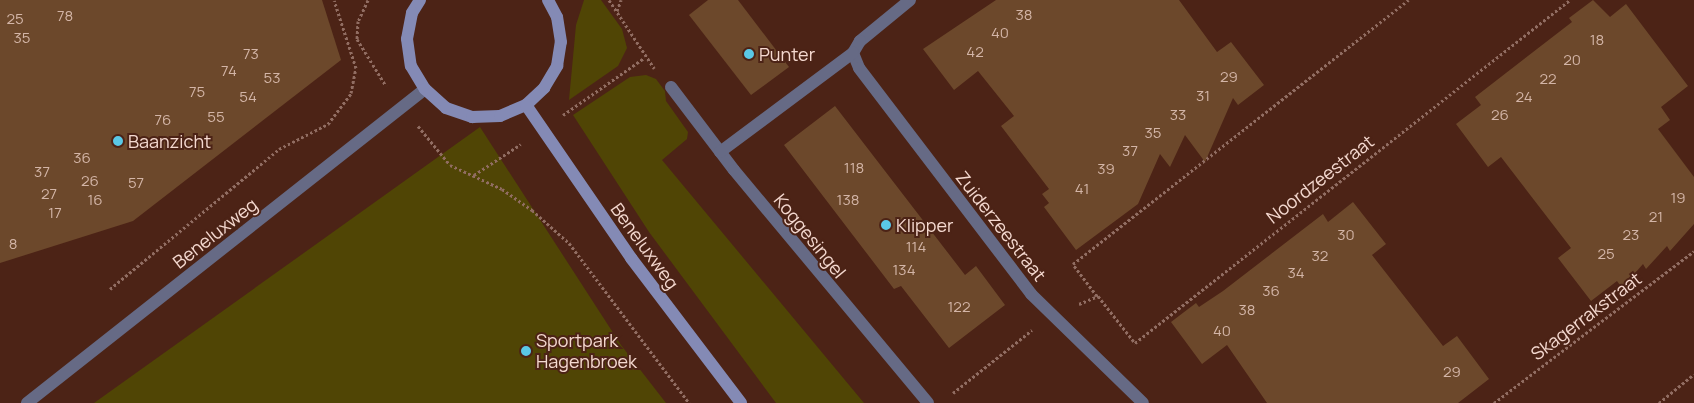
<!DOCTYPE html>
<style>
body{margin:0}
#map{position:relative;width:1694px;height:403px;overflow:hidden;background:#4c2316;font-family:Manrope,sans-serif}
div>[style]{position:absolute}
.green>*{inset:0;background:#504505}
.building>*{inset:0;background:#6c482b}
.path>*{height:3px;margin-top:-1.5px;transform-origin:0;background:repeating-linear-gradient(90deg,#916d62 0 2.5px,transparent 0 5px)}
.street>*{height:12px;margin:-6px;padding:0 6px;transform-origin:6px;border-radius:6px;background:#666a85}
.secondary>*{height:12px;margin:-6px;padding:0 6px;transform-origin:6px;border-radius:6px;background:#848ab5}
.dots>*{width:14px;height:14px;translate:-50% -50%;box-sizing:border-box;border:2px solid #4c2316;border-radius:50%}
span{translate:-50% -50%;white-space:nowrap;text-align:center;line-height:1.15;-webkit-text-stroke:4px #4c2316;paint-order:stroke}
.number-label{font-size:15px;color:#d3b5a7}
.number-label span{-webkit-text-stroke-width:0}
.poi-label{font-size:18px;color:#f5d9d0}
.left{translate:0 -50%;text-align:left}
.street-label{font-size:18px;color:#f5d9d0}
</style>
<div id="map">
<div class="green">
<div style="clip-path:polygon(584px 0,601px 0,622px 29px,627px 48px,618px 66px,569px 100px,576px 25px)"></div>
<div style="clip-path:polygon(646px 75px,656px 79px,665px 91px,666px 101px,688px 132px,687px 139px,662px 160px,864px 403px,776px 403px,649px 232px,573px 115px,630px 77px)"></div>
<div style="clip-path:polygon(480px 127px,621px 345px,666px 403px,94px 403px)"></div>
</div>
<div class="building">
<div style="clip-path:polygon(0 0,322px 0,341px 60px,133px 221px,0 263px)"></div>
<div style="clip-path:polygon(708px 0,738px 0,789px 67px,751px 95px,689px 15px)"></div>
<div style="clip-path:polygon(996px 0,1179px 0,1217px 52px,1231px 42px,1264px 85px,1238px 105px,1233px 98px,1205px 162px,1185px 135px,1170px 167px,1160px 154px,1138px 204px,1076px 250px,1044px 207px,1049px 203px,1042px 194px,1049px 189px,1001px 126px,1014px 116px,978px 71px,954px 90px,923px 49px)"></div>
<div style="clip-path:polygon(1593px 0,1610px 17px,1626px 4px,1688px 86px,1661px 107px,1670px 120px,1658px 129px,1694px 177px,1694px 224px,1670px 251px,1667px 246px,1646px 269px,1643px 264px,1622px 288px,1617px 281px,1591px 301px,1558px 258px,1571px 248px,1501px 157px,1488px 167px,1456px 124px,1481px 105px,1475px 97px,1572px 22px,1569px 18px)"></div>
<div style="clip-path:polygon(835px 106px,965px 275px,976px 266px,1005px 305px,949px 348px,901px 286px,894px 289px,784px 145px)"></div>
<div style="clip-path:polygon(1353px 202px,1386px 244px,1372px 255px,1443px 346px,1457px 336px,1489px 379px,1458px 403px,1267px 403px,1227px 345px,1202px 364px,1171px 322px,1196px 303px,1199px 307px,1223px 291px,1323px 214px,1328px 222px)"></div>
</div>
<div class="path">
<div style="left:368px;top:0;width:23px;rotate:115deg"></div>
<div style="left:358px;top:21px;width:18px;rotate:93deg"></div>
<div style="left:357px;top:39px;width:55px;rotate:58.3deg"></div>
<div style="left:609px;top:0;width:82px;rotate:56.5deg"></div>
<div style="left:617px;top:11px;width:12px;rotate:-70deg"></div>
<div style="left:563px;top:115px;width:99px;rotate:-35.1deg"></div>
<div style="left:418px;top:126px;width:50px;rotate:50.6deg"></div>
<div style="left:450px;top:165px;width:57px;rotate:24.8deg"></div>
<div style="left:502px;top:189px;width:37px;rotate:35deg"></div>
<div style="left:532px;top:210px;width:50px;rotate:41.7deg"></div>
<div style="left:569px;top:243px;width:200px;rotate:53.1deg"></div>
<div style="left:474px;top:175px;width:56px;rotate:-33.4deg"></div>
<div style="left:110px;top:289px;width:219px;rotate:-39.6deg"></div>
<div style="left:279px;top:149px;width:55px;rotate:-27deg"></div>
<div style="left:328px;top:124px;width:39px;rotate:-53deg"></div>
<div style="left:351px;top:93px;width:25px;rotate:-79deg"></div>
<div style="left:356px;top:68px;width:71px;rotate:-107.9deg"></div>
<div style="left:1097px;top:296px;width:40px;rotate:-127deg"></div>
<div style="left:1073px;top:264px;width:427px;rotate:-38.2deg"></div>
<div style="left:1079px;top:304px;width:21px;rotate:-23deg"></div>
<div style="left:1098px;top:296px;width:60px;rotate:51.8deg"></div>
<div style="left:1135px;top:343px;width:554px;rotate:-38.26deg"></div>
<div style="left:953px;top:393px;width:101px;rotate:-38.6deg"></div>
<div style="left:1494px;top:403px;width:251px;rotate:-37.2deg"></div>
<div style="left:1659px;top:403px;width:45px;rotate:-39.6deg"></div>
</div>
<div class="street">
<div style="left:910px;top:0;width:65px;rotate:140.6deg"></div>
<div style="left:860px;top:41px;width:14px;rotate:120deg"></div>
<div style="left:853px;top:53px;width:16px;rotate:68deg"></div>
<div style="left:859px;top:68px;width:284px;rotate:52.7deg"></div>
<div style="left:1031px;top:294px;width:156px;rotate:44.2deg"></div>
<div style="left:671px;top:87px;width:104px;rotate:52.8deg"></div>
<div style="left:734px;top:170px;width:303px;rotate:50.2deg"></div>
<div style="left:720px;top:152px;width:166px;rotate:-36.7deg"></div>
<div style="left:27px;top:403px;width:507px;rotate:-38.27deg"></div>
</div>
<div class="secondary">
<div style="left:420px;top:0;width:15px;rotate:122deg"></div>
<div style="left:412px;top:13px;width:26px;rotate:101deg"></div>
<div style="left:407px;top:39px;width:27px;rotate:82deg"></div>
<div style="left:411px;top:66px;width:27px;rotate:59deg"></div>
<div style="left:425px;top:89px;width:28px;rotate:42deg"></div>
<div style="left:446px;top:108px;width:28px;rotate:19deg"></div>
<div style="left:472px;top:117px;width:28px;rotate:-2deg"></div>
<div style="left:500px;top:116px;width:28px;rotate:-23deg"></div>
<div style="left:526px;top:105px;width:25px;rotate:-43deg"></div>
<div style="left:544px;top:88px;width:26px;rotate:-59deg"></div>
<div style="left:557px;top:66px;width:24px;rotate:-81deg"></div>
<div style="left:561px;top:42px;width:25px;rotate:-99deg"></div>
<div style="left:557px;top:17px;width:19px;rotate:-118deg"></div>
<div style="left:526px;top:105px;width:186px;rotate:55.5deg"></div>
<div style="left:631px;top:258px;width:182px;rotate:52.8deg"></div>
</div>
<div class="dots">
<div style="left:749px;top:54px;background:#5ac8e6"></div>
<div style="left:118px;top:141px;background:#5ac8e6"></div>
<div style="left:886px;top:225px;background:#5ac8e6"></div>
<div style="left:526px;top:351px;background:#5ac8e6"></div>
</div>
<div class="number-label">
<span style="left:1024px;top:15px">38</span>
<span style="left:65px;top:16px">78</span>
<span style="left:15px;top:19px">25</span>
<span style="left:1000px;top:33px">40</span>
<span style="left:22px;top:38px">35</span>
<span style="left:1597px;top:40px">18</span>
<span style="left:975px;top:52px">42</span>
<span style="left:251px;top:54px">73</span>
<span style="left:1572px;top:60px">20</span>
<span style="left:229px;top:71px">74</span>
<span style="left:1229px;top:77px">29</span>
<span style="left:272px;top:78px">53</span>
<span style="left:1548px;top:79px">22</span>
<span style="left:197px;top:92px">75</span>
<span style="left:1203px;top:96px">31</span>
<span style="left:248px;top:97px">54</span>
<span style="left:1524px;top:97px">24</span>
<span style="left:1178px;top:115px">33</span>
<span style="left:1500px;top:115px">26</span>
<span style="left:216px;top:117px">55</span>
<span style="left:163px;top:120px">76</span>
<span style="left:1153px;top:133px">35</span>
<span style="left:1130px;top:151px">37</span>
<span style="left:82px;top:158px">36</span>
<span style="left:854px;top:168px">118</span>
<span style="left:1106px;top:169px">39</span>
<span style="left:42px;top:172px">37</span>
<span style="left:90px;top:181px">26</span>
<span style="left:136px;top:183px">57</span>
<span style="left:1082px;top:189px">41</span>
<span style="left:49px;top:194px">27</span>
<span style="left:1678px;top:198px">19</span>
<span style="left:95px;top:200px">16</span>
<span style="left:848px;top:200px">138</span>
<span style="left:55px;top:213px">17</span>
<span style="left:1656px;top:217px">21</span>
<span style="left:1346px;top:235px">30</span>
<span style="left:1631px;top:235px">23</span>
<span style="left:13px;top:244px">8</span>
<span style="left:916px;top:247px">114</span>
<span style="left:1606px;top:254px">25</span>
<span style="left:1320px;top:256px">32</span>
<span style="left:904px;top:270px">134</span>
<span style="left:1296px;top:273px">34</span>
<span style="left:1271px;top:291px">36</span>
<span style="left:959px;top:307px">122</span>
<span style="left:1247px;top:310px">38</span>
<span style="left:1222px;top:331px">40</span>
<span style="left:1452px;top:372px">29</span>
</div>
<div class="poi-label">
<span class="left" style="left:759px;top:54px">Punter</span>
<span class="left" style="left:128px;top:141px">Baanzicht</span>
<span class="left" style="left:896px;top:225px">Klipper</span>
<span class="left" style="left:536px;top:351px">Sportpark<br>Hagenbroek</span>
</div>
<div class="street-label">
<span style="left:1320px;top:179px;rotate:-38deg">Noordzeestraat</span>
<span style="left:1001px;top:226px;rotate:52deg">Zuiderzeestraat</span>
<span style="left:215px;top:233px;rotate:-38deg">Beneluxweg</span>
<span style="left:810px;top:236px;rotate:51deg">Koggesingel</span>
<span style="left:645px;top:246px;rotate:54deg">Beneluxweg</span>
<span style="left:1586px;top:316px;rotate:-37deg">Skagerrakstraat</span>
</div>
</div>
